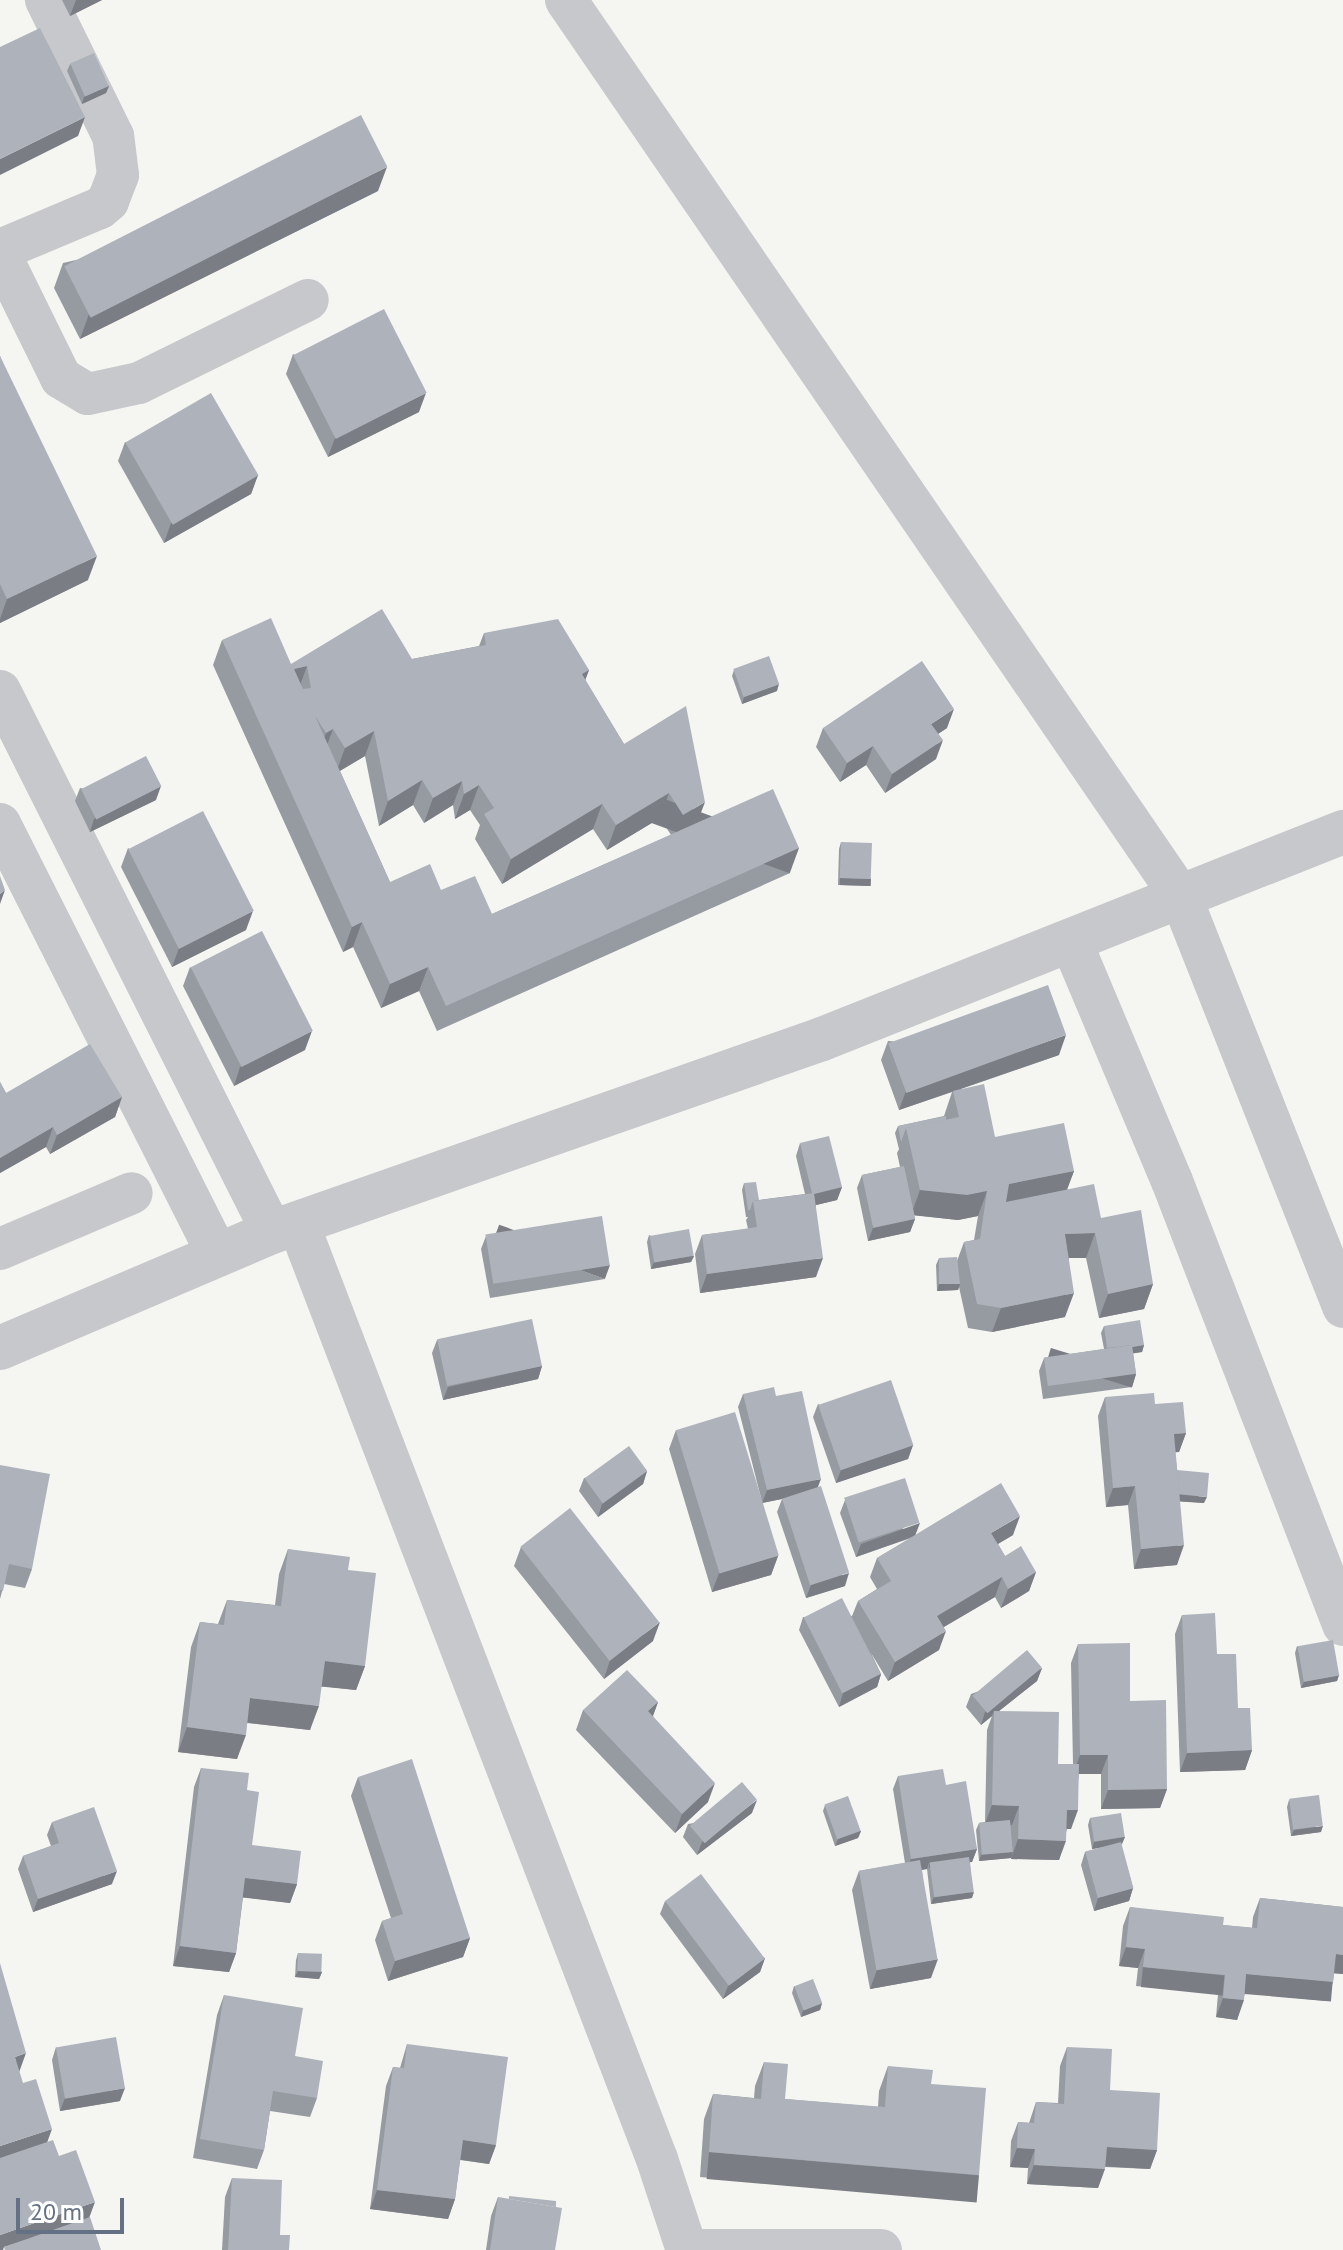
<!DOCTYPE html>
<style>
body{margin:0}
#map{position:relative;width:1343px;height:2250px;overflow:hidden;background:#f5f6f2;font-family:"PT Sans",sans-serif}
div>[style]{position:absolute}
.minor>*{height:42px;margin:-21px;padding:0 21px;transform-origin:21px;border-radius:21px;background:#c6c8cc}
.tertiary>*{height:44px;margin:-22px;padding:0 22px;transform-origin:22px;border-radius:22px;background:#c6c8cc}
.wall>*{inset:0;background:#969aa1}
.shaded-wall>*{inset:0;background:#7a7d83;transform-origin:0 0}
.building>*{inset:0;background:#aeb3bb;transform-origin:0 0}
span{translate:-50% -50%;white-space:nowrap;text-align:center;line-height:1.15;-webkit-text-stroke:8px #fff;paint-order:stroke}
.scale{position:absolute;left:16px;top:2198px;width:108px;height:36px;box-sizing:border-box;border:4px solid #647184;border-top:0;padding-left:10px;font-size:24px;line-height:28px;white-space:nowrap;color:#647184;-webkit-text-stroke:6px #fff;paint-order:stroke}
</style>
<div id="map">
<div class="minor">
<div style="left:566px;top:0;width:1088px;rotate:55.56deg"></div>
<div style="left:1181px;top:897px;width:441px;rotate:68.4deg"></div>
<div style="left:0;top:250px;width:108px;rotate:-22.8deg"></div>
<div style="left:100px;top:208px;width:11px;rotate:-41deg"></div>
<div style="left:108px;top:201px;width:28px;rotate:-69deg"></div>
<div style="left:118px;top:175px;width:39px;rotate:-97deg"></div>
<div style="left:113px;top:136px;width:152px;rotate:-116.2deg"></div>
<div style="left:0;top:254px;width:138px;rotate:63.8deg"></div>
<div style="left:61px;top:378px;width:31px;rotate:31deg"></div>
<div style="left:88px;top:394px;width:52px;rotate:-12.2deg"></div>
<div style="left:139px;top:383px;width:188px;rotate:-26.2deg"></div>
<div style="left:0;top:691px;width:606px;rotate:63.31deg"></div>
<div style="left:0;top:824px;width:483px;rotate:63.2deg"></div>
<div style="left:1071px;top:941px;width:260px;rotate:67.2deg"></div>
<div style="left:1172px;top:1181px;width:476px;rotate:68.9deg"></div>
<div style="left:298px;top:1223px;width:1002px;rotate:69.02deg"></div>
<div style="left:657px;top:2159px;width:96px;rotate:71.8deg"></div>
<div style="left:687px;top:2250px;width:194px"></div>
<div style="left:0;top:1249px;width:143px;rotate:-23deg"></div>
</div>
<div class="tertiary">
<div style="left:0;top:1348px;width:296px;rotate:-23.1deg"></div>
<div style="left:272px;top:1232px;width:583px;rotate:-19.34deg"></div>
<div style="left:822px;top:1039px;width:561px;rotate:-21.67deg"></div>
</div>
<div class="wall">
<div style="clip-path:polygon(62px 0,102px 0,70px 16px)"></div>
<div style="clip-path:polygon(70px 64px,109px 86px,106px 93px,82px 104px,67px 71px)"></div>
<div style="clip-path:polygon(378px 191px,80px 339px,54px 288px,63px 263px)"></div>
<div style="clip-path:polygon(293px 354px,419px 412px,328px 457px,286px 374px)"></div>
<div style="clip-path:polygon(0 356px,88px 580px,0 623px)"></div>
<div style="clip-path:polygon(125px 442px,258px 475px,251px 494px,164px 543px,118px 461px)"></div>
<div style="clip-path:polygon(evenodd,484px 633px,589px 670px,585px 680px,624px 744px,697px 823px,790px 873px,437px 1031px,419px 991px,381px 1008px,353px 947px,343px 952px,213px 665px,222px 640px,291px 664px,412px 659px,479px 646px,484px 633px,365px 756px,379px 826px,413px 805px,424px 823px,453px 805px,455px 819px,470px 810px,480px 825px,475px 839px,502px 884px,593px 829px,607px 850px,660px 818px,671px 835px,492px 914px,441px 890px,390px 882px,340px 771px,365px 756px)"></div>
<div style="clip-path:polygon(734px 670px,777px 691px,742px 704px,732px 676px)"></div>
<div style="clip-path:polygon(823px 728px,947px 728px,938px 734px,936px 759px,885px 793px,866px 765px,840px 782px,816px 747px)"></div>
<div style="clip-path:polygon(80px 788px,156px 800px,90px 832px,75px 801px)"></div>
<div style="clip-path:polygon(841px 842px,871px 879px,869px 886px,838px 885px,839px 849px)"></div>
<div style="clip-path:polygon(128px 848px,246px 930px,172px 967px,121px 867px)"></div>
<div style="clip-path:polygon(190px 967px,305px 1050px,234px 1086px,183px 986px)"></div>
<div style="clip-path:polygon(888px 1041px,1059px 1055px,961px 1089px,995px 1137px,1074px 1171px,1067px 1189px,1101px 1218px,1153px 1284px,1144px 1309px,1099px 1318px,1086px 1258px,1069px 1258px,1065px 1317px,992px 1332px,968px 1328px,959px 1287px,958px 1290px,937px 1291px,936px 1265px,939px 1258px,957px 1261px,964px 1242px,974px 1240px,978px 1216px,958px 1220px,914px 1215px,915px 1219px,910px 1232px,868px 1241px,857px 1188px,862px 1175px,900px 1167px,897px 1153px,899px 1149px,895px 1133px,898px 1126px,944px 1116px,952px 1092px,899px 1110px,881px 1060px)"></div>
<div style="clip-path:polygon(0 1082px,6px 1093px,122px 1097px,115px 1117px,50px 1154px,46px 1147px,0 1173px)"></div>
<div style="clip-path:polygon(800px 1143px,842px 1187px,837px 1200px,816px 1205px,816px 1277px,700px 1293px,695px 1254px,702px 1235px,748px 1229px,746px 1220px,748px 1217px,746px 1217px,742px 1190px,744px 1183px,759px 1200px,805px 1194px,796px 1156px)"></div>
<div style="clip-path:polygon(649px 1235px,694px 1256px,691px 1262px,651px 1269px,647px 1242px)"></div>
<div style="clip-path:polygon(486px 1236px,605px 1279px,490px 1298px,481px 1249px)"></div>
<div style="clip-path:polygon(1104px 1326px,1144px 1345px,1142px 1352px,1133px 1353px,1136px 1374px,1132px 1387px,1043px 1399px,1039px 1371px,1044px 1358px,1104px 1349px,1101px 1333px)"></div>
<div style="clip-path:polygon(437px 1340px,542px 1366px,538px 1379px,443px 1400px,432px 1353px)"></div>
<div style="clip-path:polygon(743px 1394px,776px 1396px,818px 1488px,845px 1586px,806px 1598px,777px 1512px,782px 1499px,762px 1503px,778px 1556px,771px 1575px,712px 1592px,669px 1449px,676px 1430px,761px 1498px,738px 1407px)"></div>
<div style="clip-path:polygon(1105px 1397px,1155px 1404px,1186px 1433px,1179px 1452px,1175px 1452px,1177px 1470px,1204px 1503px,1180px 1501px,1177px 1565px,1134px 1569px,1128px 1505px,1106px 1507px,1098px 1416px)"></div>
<div style="clip-path:polygon(818px 1404px,913px 1445px,908px 1459px,836px 1483px,813px 1417px)"></div>
<div style="clip-path:polygon(0 1465px,32px 1569px,25px 1588px,4px 1584px,0 1599px)"></div>
<div style="clip-path:polygon(647px 1471px,643px 1484px,598px 1517px,579px 1491px,584px 1478px)"></div>
<div style="clip-path:polygon(845px 1500px,916px 1535px,1013px 1535px,998px 1544px,1005px 1556px,1036px 1572px,1029px 1591px,1001px 1608px,995px 1597px,944px 1627px,939px 1650px,888px 1681px,871px 1653px,881px 1674px,877px 1687px,839px 1707px,799px 1630px,803px 1617px,852px 1616px,858px 1601px,877px 1589px,870px 1577px,877px 1558px,911px 1538px,856px 1557px,840px 1513px)"></div>
<div style="clip-path:polygon(521px 1547px,653px 1641px,604px 1679px,514px 1566px)"></div>
<div style="clip-path:polygon(288px 1549px,348px 1570px,365px 1666px,356px 1690px,321px 1686px,310px 1730px,247px 1723px,237px 1759px,178px 1752px,191px 1647px,200px 1622px,218px 1624px,227px 1600px,275px 1605px,279px 1574px)"></div>
<div style="clip-path:polygon(1182px 1615px,1217px 1654px,1238px 1708px,1252px 1750px,1245px 1770px,1180px 1772px,1175px 1634px)"></div>
<div style="clip-path:polygon(1078px 1644px,1130px 1701px,1167px 1789px,1160px 1808px,1101px 1809px,1101px 1774px,1079px 1774px,1071px 1829px,1067px 1829px,1059px 1860px,1011px 1859px,1011px 1857px,1011px 1858px,979px 1861px,976px 1830px,979px 1823px,985px 1822px,987px 1730px,992px 1716px,981px 1725px,966px 1707px,971px 1694px,1042px 1668px,1037px 1681px,999px 1711px,1058px 1764px,1073px 1764px,1071px 1663px)"></div>
<div style="clip-path:polygon(1297px 1646px,1339px 1675px,1337px 1681px,1301px 1688px,1295px 1653px)"></div>
<div style="clip-path:polygon(658px 1702px,653px 1716px,708px 1802px,675px 1833px,576px 1730px,583px 1710px)"></div>
<div style="clip-path:polygon(201px 1768px,247px 1790px,252px 1845px,297px 1884px,290px 1903px,243px 1897px,236px 1953px,229px 1972px,173px 1966px,194px 1787px)"></div>
<div style="clip-path:polygon(898px 1776px,946px 1785px,977px 1849px,972px 1862px,970px 1862px,972px 1898px,931px 1904px,927px 1869px,922px 1870px,931px 1978px,870px 1989px,852px 1890px,859px 1871px,905px 1863px,893px 1789px)"></div>
<div style="clip-path:polygon(358px 1777px,470px 1938px,463px 1957px,388px 1981px,375px 1940px,382px 1921px,391px 1918px,351px 1796px)"></div>
<div style="clip-path:polygon(1289px 1800px,1321px 1832px,1291px 1836px,1287px 1807px)"></div>
<div style="clip-path:polygon(825px 1805px,861px 1831px,858px 1838px,835px 1846px,823px 1811px)"></div>
<div style="clip-path:polygon(752px 1813px,697px 1855px,683px 1837px,688px 1824px)"></div>
<div style="clip-path:polygon(1090px 1818px,1125px 1837px,1121px 1844px,1133px 1888px,1129px 1901px,1094px 1911px,1081px 1865px,1085px 1852px,1105px 1847px,1092px 1849px,1088px 1825px)"></div>
<div style="clip-path:polygon(52px 1822px,112px 1884px,33px 1912px,18px 1869px,23px 1856px,51px 1846px,47px 1835px)"></div>
<div style="clip-path:polygon(1260px 1898px,1343px 1907px,1343px 1974px,1334px 1973px,1333px 1982px,1326px 2001px,1245px 1993px,1237px 2020px,1216px 2017px,1218px 1994px,1136px 1986px,1138px 1968px,1119px 1966px,1123px 1926px,1130px 1907px,1223px 1925px,1252px 1928px,1253px 1917px)"></div>
<div style="clip-path:polygon(665px 1901px,765px 1958px,760px 1972px,723px 1999px,660px 1914px)"></div>
<div style="clip-path:polygon(298px 1953px,322px 1972px,319px 1979px,295px 1977px,296px 1960px)"></div>
<div style="clip-path:polygon(794px 1986px,822px 2003px,820px 2010px,801px 2017px,792px 1993px)"></div>
<div style="clip-path:polygon(224px 1995px,295px 2056px,317px 2098px,310px 2117px,270px 2111px,264px 2150px,257px 2169px,193px 2158px,217px 2015px)"></div>
<div style="clip-path:polygon(407px 2044px,496px 2145px,489px 2164px,460px 2160px,455px 2199px,448px 2219px,370px 2209px,386px 2086px,393px 2067px,400px 2068px)"></div>
<div style="clip-path:polygon(56px 2047px,120px 2101px,60px 2111px,52px 2060px)"></div>
<div style="clip-path:polygon(1067px 2047px,1110px 2090px,1157px 2150px,1150px 2169px,1105px 2167px,1098px 2188px,1027px 2184px,1028px 2168px,1010px 2167px,1011px 2141px,1018px 2122px,1029px 2123px,1036px 2102px,1058px 2103px,1060px 2066px)"></div>
<div style="clip-path:polygon(764px 2062px,785px 2099px,878px 2107px,879px 2091px,888px 2066px,931px 2084px,979px 2175px,970px 2200px,700px 2177px,704px 2119px,713px 2094px,754px 2098px,755px 2086px)"></div>
<div style="clip-path:polygon(232px 2178px,280px 2235px,289px 2250px,222px 2250px,225px 2197px)"></div>
<div style="clip-path:polygon(498px 2197px,555px 2250px,486px 2250px,491px 2216px)"></div>
</div>
<div class="shaded-wall">
<div style="clip-path:polygon(76px 0,102px 0,70px 16px)"></div>
<div style="clip-path:polygon(109px 86px,106px 93px,82px 104px,84px 97px)"></div>
<div style="clip-path:polygon(85px 117px,78px 136px,0 175px,0 159px)"></div>
<div style="clip-path:polygon(387px 167px,378px 191px,80px 339px,89px 314px)"></div>
<div style="clip-path:polygon(426px 393px,419px 412px,328px 457px,335px 438px)"></div>
<div style="clip-path:polygon(258px 475px,251px 494px,164px 543px,171px 523px)"></div>
<div style="clip-path:polygon(97px 556px,88px 580px,0 623px,0 619px,7px 599px)"></div>
<div style="clip-path:polygon(307px 666px,298px 691px,294px 669px)"></div>
<div style="clip-path:polygon(589px 670px,580px 694px,582px 674px)"></div>
<div style="clip-path:polygon(779px 684px,777px 691px,742px 704px,744px 697px)"></div>
<div style="clip-path:polygon(954px 709px,947px 728px,924px 743px,931px 724px)"></div>
<div style="clip-path:polygon(333px 729px,324px 753px,317px 758px,326px 733px)"></div>
<div style="clip-path:polygon(374px 731px,365px 756px,336px 773px,345px 748px)"></div>
<div style="clip-path:polygon(943px 740px,936px 759px,885px 793px,892px 774px)"></div>
<div style="clip-path:polygon(873px 746px,866px 765px,840px 782px,847px 763px)"></div>
<div style="clip-path:polygon(422px 780px,413px 805px,379px 826px,388px 801px)"></div>
<div style="clip-path:polygon(462px 781px,453px 805px,424px 823px,433px 798px)"></div>
<div style="clip-path:polygon(479px 785px,470px 810px,455px 819px,464px 794px)"></div>
<div style="clip-path:polygon(161px 786px,156px 800px,90px 832px,94px 819px)"></div>
<div style="clip-path:polygon(669px 793px,660px 818px,607px 850px,616px 825px)"></div>
<div style="clip-path:polygon(705px 802px,696px 826px,674px 840px,683px 815px)"></div>
<div style="clip-path:polygon(602px 804px,593px 829px,502px 884px,511px 859px)"></div>
<div style="left:799px;top:848px;width:27px;height:387px;rotate:110deg"></div>
<div style="left:840px;top:878px;width:31px;height:7px;rotate:2deg"></div>
<div style="clip-path:polygon(5px 890px,0 904px,0 894px)"></div>
<div style="clip-path:polygon(253px 911px,246px 930px,172px 967px,179px 948px)"></div>
<div style="clip-path:polygon(362px 922px,353px 947px,343px 952px,352px 927px)"></div>
<div style="clip-path:polygon(428px 967px,419px 991px,381px 1008px,390px 984px)"></div>
<div style="clip-path:polygon(312px 1031px,305px 1050px,234px 1086px,240px 1067px)"></div>
<div style="clip-path:polygon(1066px 1035px,1059px 1055px,899px 1110px,906px 1091px)"></div>
<div style="clip-path:polygon(122px 1097px,115px 1117px,50px 1154px,57px 1135px)"></div>
<div style="clip-path:polygon(53px 1127px,46px 1147px,0 1173px,0 1158px)"></div>
<div style="clip-path:polygon(1074px 1171px,1065px 1195px,1000px 1209px,1009px 1184px)"></div>
<div style="clip-path:polygon(842px 1187px,837px 1200px,808px 1207px,813px 1194px)"></div>
<div style="clip-path:polygon(920px 1190px,987px 1191px,978px 1216px,958px 1220px,911px 1215px)"></div>
<div style="clip-path:polygon(915px 1219px,910px 1232px,868px 1241px,873px 1228px)"></div>
<div style="clip-path:polygon(1095px 1233px,1086px 1258px,1056px 1258px,1065px 1234px)"></div>
<div style="clip-path:polygon(694px 1256px,691px 1262px,651px 1269px,654px 1262px)"></div>
<div style="clip-path:polygon(823px 1258px,816px 1277px,700px 1293px,707px 1274px)"></div>
<div style="left:610px;top:1265px;width:15px;height:118px;rotate:110deg"></div>
<div style="clip-path:polygon(939px 1284px,960px 1284px,958px 1290px,937px 1291px)"></div>
<div style="clip-path:polygon(1153px 1284px,1144px 1309px,1099px 1318px,1108px 1294px)"></div>
<div style="clip-path:polygon(1074px 1293px,1065px 1317px,992px 1332px,1001px 1308px)"></div>
<div style="clip-path:polygon(1144px 1345px,1142px 1352px,1105px 1358px,1108px 1351px)"></div>
<div style="clip-path:polygon(542px 1366px,538px 1379px,443px 1400px,448px 1387px)"></div>
<div style="left:1136px;top:1374px;width:14px;height:89px;rotate:107deg"></div>
<div style="clip-path:polygon(1186px 1433px,1179px 1452px,1167px 1453px,1174px 1434px)"></div>
<div style="clip-path:polygon(913px 1445px,908px 1459px,836px 1483px,841px 1470px)"></div>
<div style="clip-path:polygon(647px 1471px,643px 1484px,598px 1517px,602px 1504px)"></div>
<div style="clip-path:polygon(821px 1479px,816px 1492px,762px 1503px,767px 1490px)"></div>
<div style="clip-path:polygon(1135px 1486px,1128px 1505px,1106px 1507px,1113px 1488px)"></div>
<div style="clip-path:polygon(1173px 1494px,1207px 1497px,1204px 1503px,1171px 1501px)"></div>
<div style="clip-path:polygon(1020px 1516px,1013px 1535px,984px 1552px,991px 1533px)"></div>
<div style="clip-path:polygon(920px 1523px,915px 1536px,856px 1557px,861px 1544px)"></div>
<div style="clip-path:polygon(1184px 1545px,1177px 1565px,1134px 1569px,1141px 1549px)"></div>
<div style="clip-path:polygon(778px 1556px,771px 1575px,712px 1592px,719px 1573px)"></div>
<div style="clip-path:polygon(1036px 1572px,1029px 1591px,1001px 1608px,1008px 1589px)"></div>
<div style="clip-path:polygon(849px 1573px,845px 1586px,806px 1598px,811px 1585px)"></div>
<div style="clip-path:polygon(1002px 1577px,995px 1597px,930px 1635px,937px 1616px)"></div>
<div style="clip-path:polygon(660px 1622px,653px 1641px,604px 1679px,610px 1660px)"></div>
<div style="clip-path:polygon(946px 1631px,939px 1650px,888px 1681px,895px 1662px)"></div>
<div style="clip-path:polygon(325px 1661px,365px 1666px,356px 1690px,316px 1686px)"></div>
<div style="clip-path:polygon(1042px 1668px,1037px 1681px,994px 1715px,994px 1711px,992px 1716px,981px 1725px,985px 1712px)"></div>
<div style="clip-path:polygon(881px 1674px,877px 1687px,839px 1707px,843px 1693px)"></div>
<div style="clip-path:polygon(1339px 1675px,1337px 1681px,1301px 1688px,1304px 1682px)"></div>
<div style="clip-path:polygon(250px 1698px,319px 1706px,310px 1730px,241px 1722px)"></div>
<div style="clip-path:polygon(658px 1702px,651px 1721px,648px 1711px)"></div>
<div style="clip-path:polygon(187px 1727px,246px 1735px,237px 1759px,178px 1752px)"></div>
<div style="clip-path:polygon(1252px 1750px,1245px 1770px,1180px 1772px,1187px 1753px)"></div>
<div style="clip-path:polygon(1080px 1755px,1108px 1755px,1101px 1774px,1073px 1774px)"></div>
<div style="clip-path:polygon(715px 1783px,708px 1802px,675px 1833px,682px 1814px)"></div>
<div style="clip-path:polygon(1167px 1789px,1160px 1808px,1101px 1809px,1108px 1790px)"></div>
<div style="clip-path:polygon(757px 1800px,752px 1813px,697px 1855px,702px 1842px)"></div>
<div style="clip-path:polygon(992px 1805px,1019px 1806px,1012px 1825px,985px 1824px)"></div>
<div style="clip-path:polygon(1067px 1810px,1078px 1810px,1071px 1829px,1060px 1829px)"></div>
<div style="clip-path:polygon(1323px 1826px,1321px 1832px,1291px 1836px,1294px 1830px)"></div>
<div style="clip-path:polygon(861px 1831px,858px 1838px,835px 1846px,838px 1839px)"></div>
<div style="clip-path:polygon(1125px 1837px,1122px 1844px,1092px 1849px,1094px 1842px)"></div>
<div style="clip-path:polygon(1018px 1839px,1066px 1841px,1059px 1860px,1011px 1859px)"></div>
<div style="clip-path:polygon(977px 1849px,972px 1862px,929px 1868px,929px 1863px,927px 1869px,906px 1872px,911px 1859px)"></div>
<div style="clip-path:polygon(1013px 1852px,1011px 1858px,979px 1861px,981px 1855px)"></div>
<div style="clip-path:polygon(117px 1871px,112px 1884px,33px 1912px,38px 1899px)"></div>
<div style="clip-path:polygon(245px 1878px,297px 1884px,290px 1903px,238px 1897px)"></div>
<div style="clip-path:polygon(1133px 1888px,1129px 1901px,1094px 1911px,1098px 1898px)"></div>
<div style="clip-path:polygon(974px 1892px,972px 1898px,931px 1904px,934px 1897px)"></div>
<div style="clip-path:polygon(470px 1938px,463px 1957px,388px 1981px,395px 1961px)"></div>
<div style="clip-path:polygon(180px 1946px,236px 1953px,229px 1972px,173px 1966px)"></div>
<div style="clip-path:polygon(1126px 1947px,1145px 1949px,1138px 1968px,1119px 1966px)"></div>
<div style="clip-path:polygon(1336px 1954px,1343px 1955px,1343px 1974px,1329px 1973px)"></div>
<div style="clip-path:polygon(765px 1958px,760px 1972px,723px 1999px,728px 1986px)"></div>
<div style="clip-path:polygon(938px 1959px,931px 1978px,870px 1989px,877px 1970px)"></div>
<div style="left:1143px;top:1967px;width:82px;height:20px;rotate:6deg"></div>
<div style="clip-path:polygon(298px 1971px,322px 1972px,319px 1979px,295px 1977px)"></div>
<div style="left:1246px;top:1974px;width:87px;height:20px;rotate:5deg"></div>
<div style="clip-path:polygon(1223px 1998px,1244px 2000px,1237px 2020px,1216px 2017px)"></div>
<div style="clip-path:polygon(822px 2003px,820px 2010px,801px 2017px,803px 2010px)"></div>
<div style="clip-path:polygon(26px 2053px,17px 2078px,15px 2057px)"></div>
<div style="clip-path:polygon(125px 2088px,120px 2101px,60px 2111px,65px 2098px)"></div>
<div style="clip-path:polygon(52px 2129px,43px 2154px,0 2168px,0 2146px)"></div>
<div style="clip-path:polygon(463px 2140px,496px 2145px,489px 2164px,456px 2159px)"></div>
<div style="clip-path:polygon(1107px 2147px,1157px 2150px,1150px 2169px,1100px 2166px)"></div>
<div style="clip-path:polygon(1017px 2148px,1035px 2149px,1028px 2168px,1010px 2167px)"></div>
<div style="left:709px;top:2152px;width:271px;height:27px;rotate:5deg"></div>
<div style="clip-path:polygon(1034px 2165px,1105px 2169px,1098px 2188px,1027px 2184px)"></div>
<div style="clip-path:polygon(377px 2190px,455px 2199px,448px 2219px,370px 2209px)"></div>
<div style="clip-path:polygon(95px 2202px,88px 2221px,4px 2247px,3px 2250px,0 2250px,0 2235px)"></div>
</div>
<div class="building">
<div style="clip-path:polygon(40px 28px,85px 117px,0 159px,0 47px)"></div>
<div style="left:94px;top:53px;width:36px;height:26px;rotate:66deg"></div>
<div style="left:361px;top:115px;width:58px;height:333px;rotate:63deg"></div>
<div style="left:384px;top:309px;width:94px;height:102px;rotate:63deg"></div>
<div style="clip-path:polygon(0 356px,97px 556px,7px 599px,0 584px)"></div>
<div style="left:211px;top:393px;width:95px;height:99px;rotate:60deg"></div>
<div style="clip-path:polygon(evenodd,382px 609px,412px 659px,486px 645px,484px 633px,558px 619px,589px 670px,582px 674px,624px 744px,686px 706px,705px 802px,683px 815px,669px 793px,616px 825px,602px 804px,511px 859px,484px 814px,494px 808px,479px 785px,464px 794px,462px 781px,433px 798px,422px 780px,388px 801px,374px 731px,345px 748px,333px 729px,326px 733px,315px 716px,390px 882px,430px 864px,441px 890px,475px 876px,492px 914px,773px 789px,799px 848px,446px 1006px,428px 967px,390px 984px,362px 922px,352px 927px,222px 640px,271px 618px,291px 664px,382px 609px,307px 666px,311px 688px,303px 689px,294px 669px,307px 666px)"></div>
<div style="left:769px;top:656px;width:30px;height:38px;rotate:70deg"></div>
<div style="clip-path:polygon(922px 661px,954px 709px,931px 724px,943px 740px,892px 774px,873px 746px,847px 763px,823px 728px)"></div>
<div style="left:146px;top:756px;width:34px;height:73px;rotate:63deg"></div>
<div style="left:203px;top:811px;width:112px;height:84px;rotate:63deg"></div>
<div style="left:841px;top:842px;width:31px;height:36px;rotate:2deg"></div>
<div style="clip-path:polygon(0 876px,5px 890px,0 894px)"></div>
<div style="left:262px;top:931px;width:112px;height:80px;rotate:63deg"></div>
<div style="left:1048px;top:985px;width:53px;height:170px;rotate:70deg"></div>
<div style="clip-path:polygon(90px 1044px,122px 1097px,57px 1135px,53px 1127px,0 1158px,0 1082px,6px 1093px)"></div>
<div style="clip-path:polygon(984px 1084px,995px 1137px,1064px 1123px,1074px 1171px,1009px 1184px,1006px 1202px,1094px 1184px,1101px 1218px,1141px 1210px,1153px 1284px,1108px 1294px,1095px 1233px,1065px 1234px,1074px 1293px,1001px 1308px,977px 1304px,964px 1242px,980px 1239px,987px 1191px,967px 1195px,920px 1190px,906px 1128px,959px 1117px,953px 1091px)"></div>
<div style="clip-path:polygon(946px 1116px,946px 1120px,906px 1128px,901px 1142px,898px 1126px)"></div>
<div style="clip-path:polygon(829px 1136px,842px 1187px,814px 1194px,812px 1193px,800px 1143px)"></div>
<div style="left:904px;top:1166px;width:54px;height:43px;rotate:78deg"></div>
<div style="clip-path:polygon(756px 1182px,759px 1200px,753px 1201px,750px 1210px,748px 1210px,744px 1183px)"></div>
<div style="clip-path:polygon(814px 1193px,823px 1258px,707px 1274px,702px 1235px,757px 1227px,753px 1201px)"></div>
<div style="left:602px;top:1216px;width:50px;height:118px;rotate:81deg"></div>
<div style="left:689px;top:1229px;width:27px;height:40px;rotate:80deg"></div>
<div style="clip-path:polygon(957px 1257px,960px 1284px,939px 1284px,939px 1258px)"></div>
<div style="left:532px;top:1319px;width:48px;height:97px;rotate:78deg"></div>
<div style="clip-path:polygon(1140px 1320px,1144px 1345px,1132px 1347px,1132px 1345px,1107px 1348px,1104px 1326px)"></div>
<div style="left:1132px;top:1345px;width:29px;height:89px;rotate:82deg"></div>
<div style="left:891px;top:1380px;width:69px;height:77px;rotate:71deg"></div>
<div style="clip-path:polygon(774px 1387px,776px 1396px,802px 1391px,821px 1479px,767px 1490px,743px 1394px)"></div>
<div style="clip-path:polygon(1154px 1393px,1155px 1404px,1183px 1402px,1186px 1433px,1174px 1434px,1184px 1545px,1141px 1549px,1135px 1486px,1113px 1488px,1105px 1397px)"></div>
<div style="left:735px;top:1412px;width:150px;height:62px;rotate:73deg"></div>
<div style="left:629px;top:1446px;width:31px;height:55px;rotate:54deg"></div>
<div style="clip-path:polygon(0 1465px,50px 1474px,32px 1569px,9px 1564px,3px 1591px,0 1590px)"></div>
<div style="clip-path:polygon(1177px 1470px,1209px 1473px,1207px 1497px,1179px 1494px)"></div>
<div style="left:905px;top:1478px;width:47px;height:64px;rotate:72deg"></div>
<div style="clip-path:polygon(1001px 1483px,1020px 1516px,991px 1533px,1005px 1556px,1021px 1546px,1036px 1572px,1008px 1589px,1002px 1577px,937px 1616px,946px 1631px,895px 1662px,858px 1601px,891px 1581px,877px 1558px)"></div>
<div style="left:821px;top:1486px;width:91px;height:41px;rotate:72deg"></div>
<div style="left:570px;top:1508px;width:145px;height:63px;rotate:52deg"></div>
<div style="clip-path:polygon(288px 1549px,350px 1557px,348px 1570px,376px 1573px,365px 1666px,325px 1661px,319px 1706px,250px 1698px,246px 1735px,187px 1727px,200px 1622px,224px 1625px,227px 1600px,281px 1606px)"></div>
<div style="left:842px;top:1598px;width:85px;height:43px;rotate:63deg"></div>
<div style="clip-path:polygon(1215px 1613px,1217px 1654px,1236px 1654px,1238px 1708px,1250px 1708px,1252px 1750px,1187px 1753px,1182px 1615px)"></div>
<div style="left:1333px;top:1640px;width:36px;height:36px;rotate:80deg"></div>
<div style="clip-path:polygon(1130px 1643px,1130px 1701px,1166px 1700px,1167px 1789px,1108px 1790px,1108px 1755px,1080px 1755px,1078px 1644px)"></div>
<div style="left:1027px;top:1650px;width:23px;height:71px;rotate:50deg"></div>
<div style="clip-path:polygon(627px 1670px,658px 1702px,648px 1711px,715px 1783px,682px 1814px,583px 1710px)"></div>
<div style="clip-path:polygon(994px 1711px,1059px 1712px,1058px 1764px,1079px 1764px,1078px 1810px,1067px 1810px,1066px 1841px,1018px 1839px,1019px 1806px,992px 1805px)"></div>
<div style="clip-path:polygon(412px 1759px,470px 1938px,395px 1961px,382px 1921px,403px 1914px,358px 1777px)"></div>
<div style="clip-path:polygon(201px 1768px,249px 1773px,247px 1790px,259px 1792px,252px 1845px,301px 1851px,297px 1884px,245px 1878px,236px 1953px,180px 1946px)"></div>
<div style="clip-path:polygon(943px 1769px,946px 1785px,966px 1781px,977px 1849px,911px 1859px,898px 1776px)"></div>
<div style="left:742px;top:1782px;width:23px;height:68px;rotate:50deg"></div>
<div style="left:1319px;top:1795px;width:31px;height:30px;rotate:83deg"></div>
<div style="left:848px;top:1796px;width:37px;height:25px;rotate:70deg"></div>
<div style="clip-path:polygon(94px 1807px,117px 1871px,38px 1899px,23px 1856px,59px 1843px,52px 1822px)"></div>
<div style="left:1121px;top:1813px;width:24px;height:31px;rotate:81deg"></div>
<div style="left:1010px;top:1820px;width:32px;height:31px;rotate:85deg"></div>
<div style="left:1121px;top:1842px;width:48px;height:37px;rotate:75deg"></div>
<div style="left:969px;top:1857px;width:35px;height:40px;rotate:82deg"></div>
<div style="left:920px;top:1860px;width:101px;height:62px;rotate:80deg"></div>
<div style="left:701px;top:1874px;width:106px;height:45px;rotate:53deg"></div>
<div style="clip-path:polygon(1260px 1898px,1343px 1907px,1343px 1955px,1336px 1954px,1333px 1982px,1246px 1974px,1244px 2000px,1223px 1998px,1225px 1975px,1143px 1967px,1145px 1949px,1126px 1947px,1130px 1907px,1224px 1917px,1223px 1925px,1257px 1928px)"></div>
<div style="left:298px;top:1953px;width:24px;height:18px;rotate:2deg"></div>
<div style="clip-path:polygon(0 1963px,26px 2053px,15px 2057px,23px 2083px,36px 2079px,52px 2129px,0 2146px)"></div>
<div style="left:813px;top:1979px;width:26px;height:20px;rotate:69deg"></div>
<div style="clip-path:polygon(224px 1995px,303px 2008px,295px 2056px,323px 2061px,317px 2098px,273px 2091px,264px 2150px,200px 2139px)"></div>
<div style="left:116px;top:2037px;width:52px;height:61px;rotate:80deg"></div>
<div style="clip-path:polygon(407px 2044px,508px 2057px,496px 2145px,463px 2140px,455px 2199px,377px 2190px,393px 2067px,404px 2068px)"></div>
<div style="clip-path:polygon(1067px 2047px,1112px 2049px,1110px 2090px,1160px 2093px,1157px 2150px,1107px 2147px,1105px 2169px,1034px 2165px,1035px 2149px,1017px 2148px,1018px 2122px,1034px 2123px,1036px 2102px,1064px 2104px)"></div>
<div style="clip-path:polygon(764px 2062px,788px 2064px,785px 2099px,885px 2107px,888px 2066px,933px 2070px,931px 2084px,986px 2088px,979px 2175px,709px 2152px,713px 2094px,761px 2099px)"></div>
<div style="clip-path:polygon(53px 2140px,59px 2156px,76px 2150px,95px 2202px,0 2235px,0 2158px)"></div>
<div style="clip-path:polygon(232px 2178px,282px 2180px,280px 2235px,290px 2235px,289px 2250px,228px 2250px)"></div>
<div style="clip-path:polygon(509px 2196px,556px 2201px,556px 2207px,509px 2199px)"></div>
<div style="clip-path:polygon(498px 2197px,562px 2208px,555px 2250px,490px 2250px)"></div>
<div style="clip-path:polygon(90px 2217px,101px 2250px,5px 2250px,4px 2247px)"></div>
</div>
<div class="scale">20 m</div>
</div>
